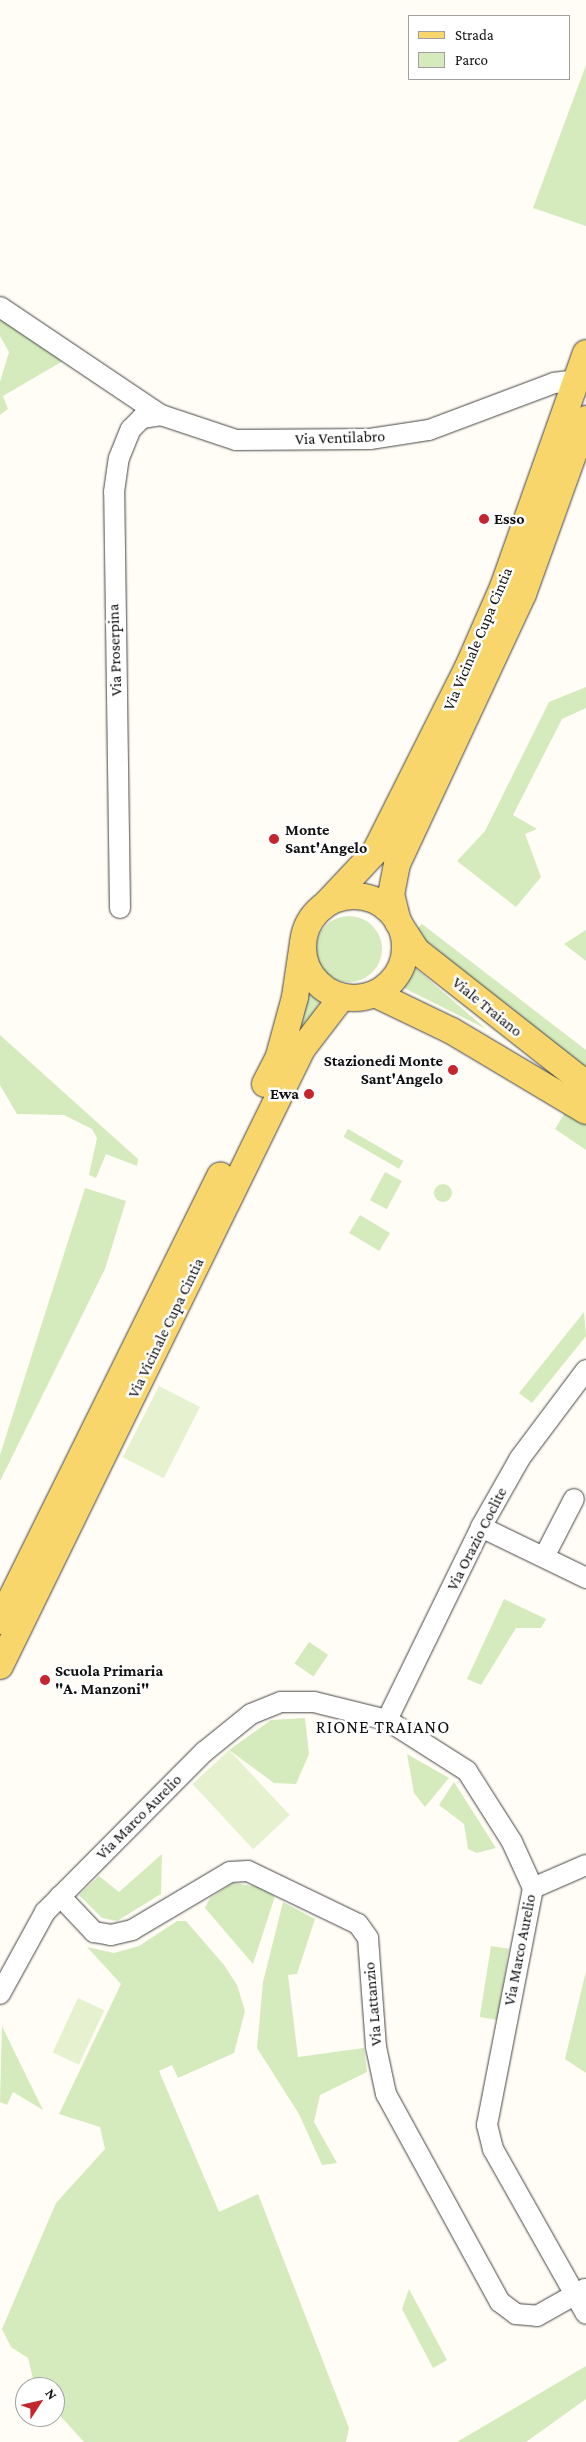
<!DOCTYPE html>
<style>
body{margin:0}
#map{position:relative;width:586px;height:2442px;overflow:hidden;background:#fffdf5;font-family:"Crimson Pro",serif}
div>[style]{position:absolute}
.green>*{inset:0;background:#d5ebbd;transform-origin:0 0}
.round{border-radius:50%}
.pitch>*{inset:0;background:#e6f2cf;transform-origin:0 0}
.roads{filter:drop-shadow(0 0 1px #444) drop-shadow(0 0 1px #444)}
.minor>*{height:20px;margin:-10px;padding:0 10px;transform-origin:10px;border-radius:10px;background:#fff}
.major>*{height:26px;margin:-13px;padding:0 13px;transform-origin:13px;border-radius:13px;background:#f9d66b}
.major>.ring{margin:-13px;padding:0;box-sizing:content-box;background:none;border:26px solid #f9d66b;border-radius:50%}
.dots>*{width:14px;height:14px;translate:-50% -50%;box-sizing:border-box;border:2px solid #fff;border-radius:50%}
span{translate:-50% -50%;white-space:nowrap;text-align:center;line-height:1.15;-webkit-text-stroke:5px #fff;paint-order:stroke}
.street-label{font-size:16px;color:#111}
.poi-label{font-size:16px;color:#111;font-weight:700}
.left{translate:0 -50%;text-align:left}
.right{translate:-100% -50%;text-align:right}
.neighbourhood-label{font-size:18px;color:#111;letter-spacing:1px}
.legend{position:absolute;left:408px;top:15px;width:162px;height:65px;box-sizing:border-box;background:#fff;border:1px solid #a0a0a0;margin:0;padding:6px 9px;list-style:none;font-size:15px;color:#111}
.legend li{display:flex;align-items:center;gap:10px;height:25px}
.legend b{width:25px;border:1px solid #a0a0a0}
.north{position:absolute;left:15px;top:2377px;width:50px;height:50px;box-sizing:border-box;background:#fff;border:1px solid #a0a0a0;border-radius:50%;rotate:55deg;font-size:14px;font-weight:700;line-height:20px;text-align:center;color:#111}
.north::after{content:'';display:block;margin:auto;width:18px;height:22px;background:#c4262e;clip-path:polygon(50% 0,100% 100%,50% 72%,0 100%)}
</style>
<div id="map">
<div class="green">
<div style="clip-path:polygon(586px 65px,586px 226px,533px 208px)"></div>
<div style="clip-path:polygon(0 316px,63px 361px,3px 396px,8px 409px,0 415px,0 382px,9px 352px,0 336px)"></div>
<div style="clip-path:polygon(586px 687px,586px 708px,562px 719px,513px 815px,537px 829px,525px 834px,541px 877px,516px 907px,457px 861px,485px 831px,549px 702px)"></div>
<div class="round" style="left:316px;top:916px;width:66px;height:66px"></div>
<div style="clip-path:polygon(422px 924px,586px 1050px,586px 1072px,414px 932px)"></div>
<div style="clip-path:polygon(586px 930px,586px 961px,564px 944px)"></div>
<div style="clip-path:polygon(414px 967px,486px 1029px,402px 987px)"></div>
<div style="clip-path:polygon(303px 990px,320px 1001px,285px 1062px)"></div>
<div style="clip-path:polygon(0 1035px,138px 1159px,137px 1166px,106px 1154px,96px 1178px,89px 1175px,97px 1138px,92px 1129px,64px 1115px,17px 1114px,0 1085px)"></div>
<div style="clip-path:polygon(567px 1109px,586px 1123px,586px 1150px,555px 1129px)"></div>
<div style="left:348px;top:1129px;width:64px;height:9px;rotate:30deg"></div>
<div style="left:385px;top:1172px;width:19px;height:32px;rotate:28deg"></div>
<div class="round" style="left:434px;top:1184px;width:18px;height:18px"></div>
<div style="clip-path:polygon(85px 1188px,126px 1201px,105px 1269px,0 1481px,0 1455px)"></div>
<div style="left:360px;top:1215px;width:35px;height:21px;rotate:31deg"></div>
<div style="clip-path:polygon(584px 1312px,586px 1336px,532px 1403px,519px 1393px)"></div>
<div style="clip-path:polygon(504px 1599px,546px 1619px,541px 1628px,516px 1628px,481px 1685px,467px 1679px)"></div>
<div style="left:309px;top:1642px;width:23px;height:26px;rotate:34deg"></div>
<div style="clip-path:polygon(305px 1718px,309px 1754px,296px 1784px,274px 1783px,229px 1750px,271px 1720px)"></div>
<div style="clip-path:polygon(407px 1754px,449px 1778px,425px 1807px,414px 1793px)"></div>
<div style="clip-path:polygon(454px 1782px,496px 1848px,477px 1853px,468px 1849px,464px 1824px,439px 1805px)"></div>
<div style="clip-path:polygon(162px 1854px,161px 1894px,117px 1921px,102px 1918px,79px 1895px,99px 1876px,119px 1892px)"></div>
<div style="clip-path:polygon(233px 1883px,259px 1887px,275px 1896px,253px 1964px,205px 1908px,210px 1898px)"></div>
<div style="clip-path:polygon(283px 1902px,315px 1919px,297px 1974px,288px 1975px,298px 2057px,364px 2048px,367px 2072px,320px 2095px,314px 2122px,337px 2163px,322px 2165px,299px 2114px,257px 2048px,263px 1982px)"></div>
<div style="clip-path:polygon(177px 1921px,186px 1921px,224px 1965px,237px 1985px,245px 2011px,234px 2053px,178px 2078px,172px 2065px,159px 2071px,219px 2212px,258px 2194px,349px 2428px,346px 2442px,84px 2442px,55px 2410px,55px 2387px,35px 2387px,28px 2358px,11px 2347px,2px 2329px,56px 2203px,105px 2149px,100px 2127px,59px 2114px,121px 1984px,87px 1947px,114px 1953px,139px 1946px)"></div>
<div style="left:491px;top:1946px;width:18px;height:72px;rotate:9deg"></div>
<div style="clip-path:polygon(586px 1971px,586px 2073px,565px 2059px)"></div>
<div style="clip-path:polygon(2px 2026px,16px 2055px,43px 2110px,13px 2092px,7px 2105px,0 2102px)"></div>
<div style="clip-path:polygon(409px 2289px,447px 2360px,433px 2368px,402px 2309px)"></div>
<div style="clip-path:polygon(586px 2366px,586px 2399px,526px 2442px,457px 2442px)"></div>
</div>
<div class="pitch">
<div style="left:159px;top:1386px;width:46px;height:80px;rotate:27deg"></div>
<div style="left:229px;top:1750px;width:89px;height:50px;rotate:47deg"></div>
<div style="left:78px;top:1998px;width:29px;height:60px;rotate:25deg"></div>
</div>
<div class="roads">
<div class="minor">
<div style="left:0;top:307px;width:194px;rotate:33.9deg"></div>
<div style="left:161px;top:415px;width:79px;rotate:18.4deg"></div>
<div style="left:236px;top:440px;width:134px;rotate:-0.4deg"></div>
<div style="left:370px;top:439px;width:60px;rotate:-8.7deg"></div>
<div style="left:429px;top:430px;width:134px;rotate:-20.6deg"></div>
<div style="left:554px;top:383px;width:21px;rotate:-8deg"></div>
<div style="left:120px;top:908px;width:416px;rotate:-90.8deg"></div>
<div style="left:114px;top:492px;width:34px;rotate:-82deg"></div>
<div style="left:119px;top:458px;width:31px;rotate:-68deg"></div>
<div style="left:131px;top:429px;width:16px;rotate:-45deg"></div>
<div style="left:142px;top:418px;width:19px;rotate:-9deg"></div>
<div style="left:481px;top:1527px;width:117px;rotate:25.9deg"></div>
<div style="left:544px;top:1557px;width:65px;rotate:-62.7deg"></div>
<div style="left:387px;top:1720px;width:215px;rotate:-64deg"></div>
<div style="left:481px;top:1527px;width:79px;rotate:-60.5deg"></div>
<div style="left:520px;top:1458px;width:110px;rotate:-53.1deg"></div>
<div style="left:533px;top:1888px;width:58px;rotate:-23.5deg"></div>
<div style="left:60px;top:1896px;width:50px;rotate:46.6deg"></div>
<div style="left:94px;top:1932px;width:17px;rotate:10deg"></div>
<div style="left:111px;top:1935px;width:22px;rotate:-13deg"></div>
<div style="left:132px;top:1930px;width:114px;rotate:-30.6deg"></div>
<div style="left:230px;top:1872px;width:18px;rotate:-3deg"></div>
<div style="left:248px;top:1871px;width:122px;rotate:25.7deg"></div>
<div style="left:358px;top:1924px;width:17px;rotate:54deg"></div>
<div style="left:368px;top:1938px;width:109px;rotate:85.8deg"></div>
<div style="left:376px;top:2047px;width:48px;rotate:78deg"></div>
<div style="left:386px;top:2094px;width:237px;rotate:61.3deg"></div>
<div style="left:500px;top:2302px;width:20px;rotate:37deg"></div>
<div style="left:516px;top:2314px;width:21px;rotate:5deg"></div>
<div style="left:537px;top:2316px;width:55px;rotate:-29.4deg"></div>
<div style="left:0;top:1994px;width:94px;rotate:-61.2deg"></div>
<div style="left:45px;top:1912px;width:226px;rotate:-45.2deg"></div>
<div style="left:204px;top:1752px;width:60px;rotate:-39deg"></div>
<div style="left:251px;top:1714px;width:32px;rotate:-22deg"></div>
<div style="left:281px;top:1702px;width:33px"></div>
<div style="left:314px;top:1702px;width:75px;rotate:13.9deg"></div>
<div style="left:387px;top:1720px;width:95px;rotate:32.5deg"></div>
<div style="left:467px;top:1771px;width:84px;rotate:57.6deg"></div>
<div style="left:512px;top:1842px;width:51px;rotate:65.5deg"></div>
<div style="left:533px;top:1888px;width:241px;rotate:101deg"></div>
<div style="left:487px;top:2125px;width:25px;rotate:76deg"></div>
<div style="left:493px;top:2149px;width:189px;rotate:60.6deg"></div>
</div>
<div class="major">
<div style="left:586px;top:419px;width:186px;rotate:109.8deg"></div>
<div style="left:523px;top:594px;width:298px;rotate:115deg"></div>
<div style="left:397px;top:864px;width:31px;rotate:101deg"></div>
<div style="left:391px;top:894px;width:29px;rotate:76deg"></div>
<div style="left:398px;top:922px;width:35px;rotate:57deg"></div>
<div style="left:417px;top:951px;width:215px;rotate:38.2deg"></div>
<div class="ring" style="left:303px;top:896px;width:76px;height:76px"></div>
<div style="left:328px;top:902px;width:69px;rotate:-46.8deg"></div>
<div style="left:375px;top:852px;width:207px;rotate:-63.3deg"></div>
<div style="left:468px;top:667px;width:87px;rotate:-66.4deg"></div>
<div style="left:503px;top:587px;width:248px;rotate:-70.5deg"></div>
<div style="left:375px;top:994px;width:85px;rotate:25.7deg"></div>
<div style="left:452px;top:1031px;width:156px;rotate:30.8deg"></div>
<div style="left:265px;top:1084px;width:31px;rotate:-63deg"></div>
<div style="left:279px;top:1056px;width:61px;rotate:-74.8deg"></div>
<div style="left:295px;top:997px;width:55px;rotate:-81.6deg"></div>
<div style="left:0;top:1621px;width:497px;rotate:-63.7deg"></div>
<div style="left:0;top:1666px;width:687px;rotate:-63.92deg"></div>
<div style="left:302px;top:1049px;width:66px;rotate:-52.4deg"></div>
</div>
</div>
<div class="dots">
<div style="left:484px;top:519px;background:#c4262e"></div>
<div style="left:274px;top:839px;background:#c4262e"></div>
<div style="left:453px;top:1070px;background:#c4262e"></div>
<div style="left:309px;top:1094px;background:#c4262e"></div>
<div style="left:45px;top:1680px;background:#c4262e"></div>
</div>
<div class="street-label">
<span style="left:340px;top:438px;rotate:-2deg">Via Ventilabro</span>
<span style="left:478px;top:639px;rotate:-67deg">Via Vicinale Cupa Cintia</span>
<span style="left:115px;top:650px;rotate:-92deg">Via Proserpina</span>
<span style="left:487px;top:1007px;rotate:39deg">Viale Traiano</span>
<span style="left:166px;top:1328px;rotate:-64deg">Via Vicinale Cupa Cintia</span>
<span style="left:477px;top:1539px;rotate:-63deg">Via Orazio Coclite</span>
<span style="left:139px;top:1817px;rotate:-45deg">Via Marco Aurelio</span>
<span style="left:520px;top:1950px;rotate:-79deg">Via Marco Aurelio</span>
<span style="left:373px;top:2004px;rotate:-95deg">Via Lattanzio</span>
</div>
<div class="poi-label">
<span class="left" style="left:494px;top:519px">Esso</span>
<span class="left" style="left:285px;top:839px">Monte<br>Sant'Angelo</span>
<span class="right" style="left:443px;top:1070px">Stazionedi Monte<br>Sant'Angelo</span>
<span class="right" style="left:299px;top:1094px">Ewa</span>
<span class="left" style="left:55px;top:1680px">Scuola Primaria<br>"A. Manzoni"</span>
</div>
<div class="neighbourhood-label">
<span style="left:383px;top:1727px">RIONE TRAIANO</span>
</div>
<ul class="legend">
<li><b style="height:6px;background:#f9d66b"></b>Strada</li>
<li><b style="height:14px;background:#d5ebbd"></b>Parco</li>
</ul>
<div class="north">N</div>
</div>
